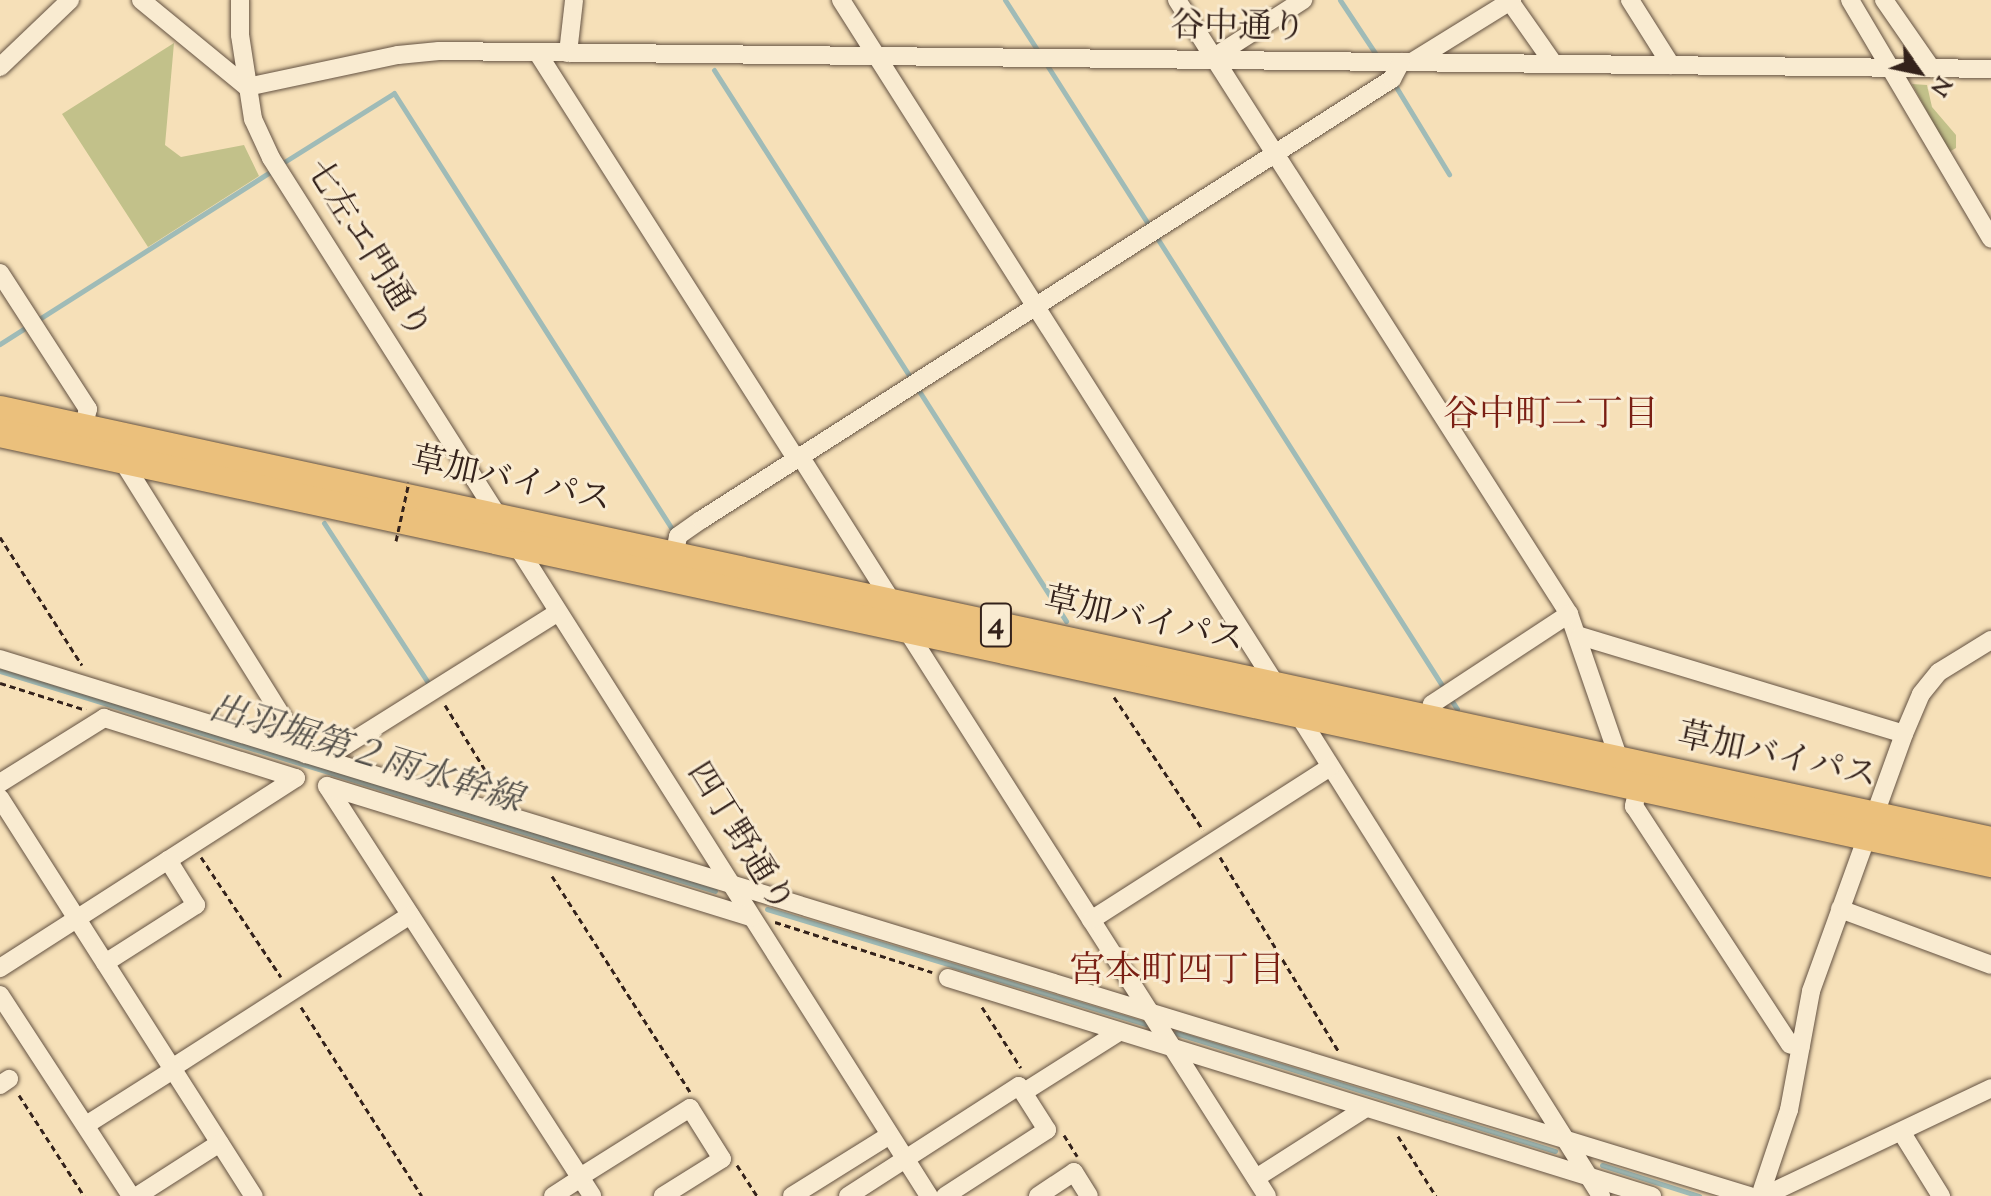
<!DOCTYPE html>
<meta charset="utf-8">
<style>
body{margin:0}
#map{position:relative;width:1991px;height:1196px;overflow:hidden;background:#f6e0b8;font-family:"Sorts Mill Goudy","Noto Serif JP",serif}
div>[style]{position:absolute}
.green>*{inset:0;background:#c2c18a}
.stream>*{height:5px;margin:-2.5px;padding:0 2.5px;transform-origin:2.5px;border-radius:2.5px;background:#9fbbb7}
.path>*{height:3px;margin-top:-1.5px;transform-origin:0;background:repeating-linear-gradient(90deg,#34221b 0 6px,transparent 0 10px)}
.roads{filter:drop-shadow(0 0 2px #645242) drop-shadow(0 0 2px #645242)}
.minor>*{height:18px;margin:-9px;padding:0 9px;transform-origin:9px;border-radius:9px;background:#f9ebd1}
.highway>*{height:28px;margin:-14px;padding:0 14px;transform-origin:14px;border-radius:14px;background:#ebc07c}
.path-bridge>*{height:3px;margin-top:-1.5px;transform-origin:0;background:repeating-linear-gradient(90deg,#34221b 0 6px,transparent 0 10px)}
span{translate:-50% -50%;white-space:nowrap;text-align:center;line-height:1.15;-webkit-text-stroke:6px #f9ebd1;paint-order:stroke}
.shield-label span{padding:2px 6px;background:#f9ebd1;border:2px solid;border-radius:6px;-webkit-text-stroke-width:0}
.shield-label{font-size:32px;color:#34221b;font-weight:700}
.street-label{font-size:34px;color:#34221b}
.neighbourhood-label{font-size:36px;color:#7a1f14}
.water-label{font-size:36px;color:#54504a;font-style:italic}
.north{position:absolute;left:1879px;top:32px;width:80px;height:80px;-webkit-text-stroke:6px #f9ebd1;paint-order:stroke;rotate:123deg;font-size:22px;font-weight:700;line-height:32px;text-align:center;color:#34221b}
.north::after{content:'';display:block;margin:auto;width:28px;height:36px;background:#34221b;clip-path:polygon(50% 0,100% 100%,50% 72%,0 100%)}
</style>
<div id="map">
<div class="green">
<div style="clip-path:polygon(174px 43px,165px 145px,181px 157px,244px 145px,259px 176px,148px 247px,62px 114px)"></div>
<div style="clip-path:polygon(1912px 84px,1927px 85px,1932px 107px,1956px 135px,1956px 148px,1949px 152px)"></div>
</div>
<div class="stream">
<div style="left:1005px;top:0;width:64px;rotate:57.1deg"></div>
<div style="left:1340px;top:0;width:67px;rotate:56.5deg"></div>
<div style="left:1045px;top:62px;width:767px;rotate:57.51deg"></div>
<div style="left:714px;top:70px;width:654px;rotate:57.43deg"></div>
<div style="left:1393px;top:82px;width:108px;rotate:58.7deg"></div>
<div style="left:281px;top:164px;width:133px;rotate:-32.1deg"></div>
<div style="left:394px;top:93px;width:517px;rotate:57.48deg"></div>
<div style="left:0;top:344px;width:324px;rotate:-32.5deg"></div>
<div style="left:324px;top:523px;width:192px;rotate:56.9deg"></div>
<div style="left:0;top:671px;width:748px;rotate:17.1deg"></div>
<div style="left:767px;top:909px;width:396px;rotate:16.9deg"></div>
<div style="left:1176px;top:1033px;width:397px;rotate:17.3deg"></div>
<div style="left:1602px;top:1165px;width:102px;rotate:17.7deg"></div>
</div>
<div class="path">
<div style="left:0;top:537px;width:152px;rotate:57.4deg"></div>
<div style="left:0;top:683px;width:90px;rotate:17.4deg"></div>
<div style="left:1114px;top:697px;width:160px;rotate:56.2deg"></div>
<div style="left:445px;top:705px;width:105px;rotate:58.3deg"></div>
<div style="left:201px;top:857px;width:144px;rotate:56.3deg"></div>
<div style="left:1220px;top:857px;width:228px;rotate:58.6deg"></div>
<div style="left:552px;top:876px;width:256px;rotate:57.4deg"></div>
<div style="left:775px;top:922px;width:165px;rotate:17.7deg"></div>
<div style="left:301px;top:1007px;width:224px;rotate:57.4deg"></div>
<div style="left:982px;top:1007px;width:72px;rotate:57.4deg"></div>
<div style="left:19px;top:1095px;width:120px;rotate:57.2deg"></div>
<div style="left:1064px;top:1135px;width:25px;rotate:58deg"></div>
<div style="left:1398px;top:1136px;width:71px;rotate:57.7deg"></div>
<div style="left:737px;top:1165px;width:37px;rotate:57deg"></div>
</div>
<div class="roads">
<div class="minor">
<div style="left:141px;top:0;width:137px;rotate:39.4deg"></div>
<div style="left:240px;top:0;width:35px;rotate:90deg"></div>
<div style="left:240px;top:35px;width:85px;rotate:81.2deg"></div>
<div style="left:253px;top:119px;width:43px;rotate:65.2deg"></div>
<div style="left:271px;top:158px;width:1229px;rotate:57.63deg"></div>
<div style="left:841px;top:0;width:819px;rotate:57.57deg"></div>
<div style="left:1177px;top:0;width:728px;rotate:57.44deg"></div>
<div style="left:1569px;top:614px;width:153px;rotate:71deg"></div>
<div style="left:1509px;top:0;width:78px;rotate:54.9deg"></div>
<div style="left:1630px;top:0;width:77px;rotate:57.8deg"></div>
<div style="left:1850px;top:0;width:277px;rotate:59.4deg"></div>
<div style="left:1884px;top:0;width:83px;rotate:55.3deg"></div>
<div style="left:537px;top:52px;width:482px;rotate:57.5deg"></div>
<div style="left:568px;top:53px;width:53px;rotate:-83.5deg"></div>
<div style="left:1214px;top:57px;width:106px;rotate:-32.6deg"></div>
<div style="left:1412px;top:62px;width:118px;rotate:-31.8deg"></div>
<div style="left:0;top:67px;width:97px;rotate:-43.7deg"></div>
<div style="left:247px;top:87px;width:154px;rotate:-12deg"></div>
<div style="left:398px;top:55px;width:41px;rotate:-5.6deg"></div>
<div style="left:439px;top:51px;width:1552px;rotate:0.66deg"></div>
<div style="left:0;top:273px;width:162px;rotate:57.1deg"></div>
<div style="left:88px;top:409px;width:20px;rotate:105deg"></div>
<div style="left:800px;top:456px;width:174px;rotate:57.7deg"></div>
<div style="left:122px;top:460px;width:347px;rotate:58deg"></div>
<div style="left:306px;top:754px;width:1510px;rotate:17.02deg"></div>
<div style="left:675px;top:552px;width:16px;rotate:-79deg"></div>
<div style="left:678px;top:536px;width:28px;rotate:-35deg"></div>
<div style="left:701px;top:520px;width:820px;rotate:-32.55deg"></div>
<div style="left:1392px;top:79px;width:19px;rotate:-62deg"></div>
<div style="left:906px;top:629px;width:672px;rotate:57.52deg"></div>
<div style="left:1580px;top:636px;width:338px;rotate:16.8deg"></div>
<div style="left:0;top:659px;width:320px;rotate:17.2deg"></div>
<div style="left:1296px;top:711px;width:573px;rotate:57.84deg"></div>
<div style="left:1429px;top:717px;width:13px;rotate:-77deg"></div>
<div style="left:1432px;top:704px;width:164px;rotate:-33.3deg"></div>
<div style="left:324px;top:759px;width:276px;rotate:-32.1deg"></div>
<div style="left:0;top:783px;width:123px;rotate:-32deg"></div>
<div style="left:104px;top:718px;width:201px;rotate:17.4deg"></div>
<div style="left:296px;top:778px;width:352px;rotate:147.3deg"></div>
<div style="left:1639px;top:784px;width:23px;rotate:103deg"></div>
<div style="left:1634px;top:806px;width:285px;rotate:56.8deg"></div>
<div style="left:1790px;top:1044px;width:11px;rotate:15deg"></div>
<div style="left:327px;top:786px;width:488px;rotate:57.1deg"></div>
<div style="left:327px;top:786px;width:444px;rotate:17.2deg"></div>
<div style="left:0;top:798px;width:472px;rotate:57.5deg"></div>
<div style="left:1840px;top:909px;width:161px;rotate:20.3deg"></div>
<div style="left:1091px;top:920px;width:284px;rotate:-32.6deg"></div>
<div style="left:105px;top:963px;width:108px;rotate:-32.5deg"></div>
<div style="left:196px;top:905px;width:53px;rotate:-121.9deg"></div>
<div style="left:948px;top:978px;width:737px;rotate:17.21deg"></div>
<div style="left:0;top:995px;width:240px;rotate:56.9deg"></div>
<div style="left:172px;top:1068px;width:283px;rotate:-32.7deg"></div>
<div style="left:0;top:1085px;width:11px;rotate:-34deg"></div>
<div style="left:1024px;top:1092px;width:112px;rotate:-32.3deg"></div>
<div style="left:86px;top:1125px;width:103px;rotate:-32.3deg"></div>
<div style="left:1902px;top:1133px;width:74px;rotate:58.2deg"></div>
<div style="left:580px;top:1177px;width:130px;rotate:-32.1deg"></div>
<div style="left:690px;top:1108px;width:60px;rotate:57.9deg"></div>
<div style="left:722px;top:1159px;width:70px;rotate:147.9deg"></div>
<div style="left:1256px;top:1178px;width:130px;rotate:-32.5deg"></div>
<div style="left:137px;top:1196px;width:98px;rotate:-32.6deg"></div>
<div style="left:553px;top:1196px;width:33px;rotate:-33deg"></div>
<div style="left:792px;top:1196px;width:115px;rotate:-31.9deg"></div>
<div style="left:848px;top:1196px;width:203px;rotate:-32.8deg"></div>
<div style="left:1019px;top:1086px;width:52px;rotate:57.5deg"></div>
<div style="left:1047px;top:1130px;width:121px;rotate:147.1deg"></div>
<div style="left:1038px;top:1196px;width:43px;rotate:-33.7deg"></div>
<div style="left:1074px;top:1172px;width:28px;rotate:58deg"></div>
<div style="left:1760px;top:1196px;width:91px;rotate:-71.4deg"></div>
<div style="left:1789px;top:1110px;width:121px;rotate:-79.5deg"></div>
<div style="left:1811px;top:991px;width:273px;rotate:-70.1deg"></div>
<div style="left:1904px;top:734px;width:43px;rotate:-67deg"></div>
<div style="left:1921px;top:694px;width:28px;rotate:-51deg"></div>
<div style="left:1939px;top:672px;width:61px;rotate:-31.6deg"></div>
<div style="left:1764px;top:1196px;width:251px;rotate:-25.4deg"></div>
</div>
<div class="highway">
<div style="left:0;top:410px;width:2037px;rotate:12.21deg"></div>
<div style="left:0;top:433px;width:2037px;rotate:12.19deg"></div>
</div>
</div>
<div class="path-bridge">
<div style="left:396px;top:541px;width:60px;rotate:-77.6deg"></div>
</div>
<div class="shield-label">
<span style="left:996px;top:625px">4</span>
</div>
<div class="street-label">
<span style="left:1238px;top:28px;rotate:1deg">谷中通り</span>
<span style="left:367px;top:250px;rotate:58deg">七左エ門通り</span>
<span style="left:511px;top:481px;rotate:12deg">草加バイパス</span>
<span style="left:1144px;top:621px;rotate:12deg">草加バイパス</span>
<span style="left:1777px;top:757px;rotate:12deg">草加バイパス</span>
<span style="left:739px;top:838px;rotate:58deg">四丁野通り</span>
</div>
<div class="neighbourhood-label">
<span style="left:1551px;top:417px">谷中町二丁目</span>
<span style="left:1177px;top:973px">宮本町四丁目</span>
</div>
<div class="water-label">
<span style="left:365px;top:756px;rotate:17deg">出羽堀第２雨水幹線</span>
</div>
<div class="north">N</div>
</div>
